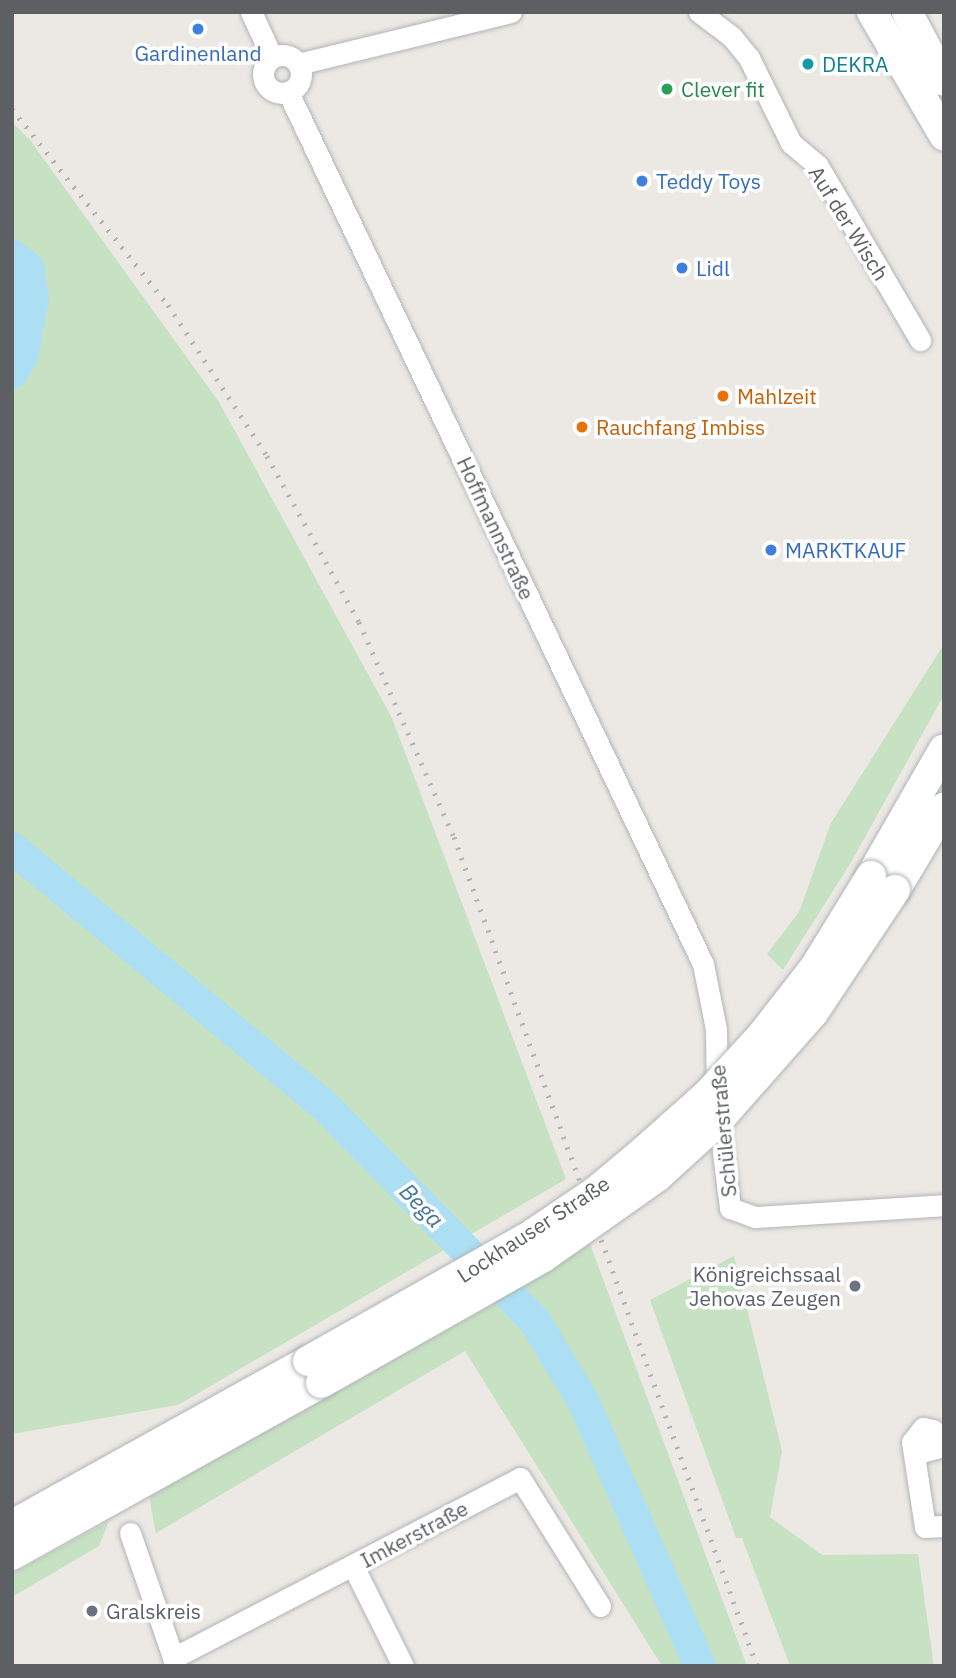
<!DOCTYPE html>
<meta charset="utf-8">
<style>
body{margin:0}
#map{position:relative;width:956px;height:1678px;overflow:hidden;background:#ece9e4;font-family:"IBM Plex Sans",sans-serif}
div>[style]{position:absolute}
.green>*{inset:0;background:#c7e1c3}
.water>*{inset:0;background:#acdff4}
.river>*{height:32px;margin:-16px;padding:0 16px;transform-origin:16px;border-radius:16px;background:#acdff4}
.roads{filter:drop-shadow(0 0 2px #b1b4b7) drop-shadow(0 0 2px #b1b4b7)}
.street>*{height:21px;margin:-10.5px;padding:0 10.5px;transform-origin:10.5px;border-radius:10.5px;background:#fff}
.street>.ring{margin:-10.5px;padding:0;box-sizing:content-box;background:none;border:21px solid #fff;border-radius:50%}
.secondary>*{height:30px;margin:-15px;padding:0 15px;transform-origin:15px;border-radius:15px;background:#fff}
.rail>*{height:5px;margin-top:-2.5px;transform-origin:0;background:repeating-linear-gradient(90deg,#b0b1b1 0 2px,transparent 0 11px)}
.bridges{filter:drop-shadow(0 0 2px #b0b4b7) drop-shadow(0 0 2px #b0b4b7)}
.secondary-bridge>*{height:30px;margin:-15px;padding:0 15px;transform-origin:15px;border-radius:15px;background:#fff}
.dots>*{width:19px;height:19px;translate:-50% -50%;box-sizing:border-box;border:4px solid #fff;border-radius:50%}
span{translate:-50% -50%;white-space:nowrap;text-align:center;line-height:1.15;-webkit-text-stroke:7px #fff;paint-order:stroke}
.shop-label{font-size:21px;color:#366cbe}
.left{translate:0 -50%;text-align:left}
.culture-label{font-size:21px;color:#0d838f}
.leisure-label{font-size:21px;color:#27864d}
.street-label{font-size:21px;color:#5c6062}
.food-label{font-size:21px;color:#c56008}
.worship-label{font-size:21px;color:#5b616d}
.right{translate:-100% -50%;text-align:right}
.water-label{font-size:23px;color:#457793;font-style:italic}
.frame{position:absolute;inset:0;border:14px solid #5c6062;pointer-events:none}
</style>
<div id="map">
<div class="green">
<div style="clip-path:polygon(12px 122px,30px 140px,219px 402px,392px 718px,566px 1179px,178px 1405px,12px 1434px,12px 354px,19px 262px,12px 248px)"></div>
<div style="clip-path:polygon(944px 644px,944px 695px,850px 864px,783px 970px,767px 954px,799px 912px,831px 823px)"></div>
<div style="clip-path:polygon(590px 1244px,747px 1666px,662px 1666px,465px 1351px,156px 1533px,149px 1497px,483px 1310px)"></div>
<div style="clip-path:polygon(734px 1256px,782px 1451px,770px 1517px,822px 1555px,918px 1554px,934px 1666px,790px 1666px,742px 1538px,736px 1538px,650px 1300px)"></div>
<div style="clip-path:polygon(109px 1521px,99px 1546px,12px 1597px,12px 1574px)"></div>
</div>
<div class="water">
<div style="clip-path:polygon(12px 248px,19px 261px,22px 298px,12px 354px)"></div>
</div>
<div class="river">
<div style="left:12px;top:255px;width:21px;rotate:39deg"></div>
<div style="left:28px;top:268px;width:30px;rotate:81deg"></div>
<div style="left:33px;top:298px;width:59px;rotate:100.7deg"></div>
<div style="left:22px;top:356px;width:20px;rotate:120deg"></div>
<div style="left:12px;top:848px;width:404px;rotate:39.5deg"></div>
<div style="left:324px;top:1105px;width:302px;rotate:45.7deg"></div>
<div style="left:535px;top:1321px;width:96px;rotate:59.1deg"></div>
<div style="left:584px;top:1403px;width:287px;rotate:66.2deg"></div>
</div>
<div class="roads">
<div class="street">
<div style="left:251px;top:12px;width:50px;rotate:65deg"></div>
<div style="left:699px;top:12px;width:41px;rotate:37.1deg"></div>
<div style="left:732px;top:37px;width:27px;rotate:51deg"></div>
<div style="left:749px;top:58px;width:95px;rotate:63.7deg"></div>
<div style="left:791px;top:143px;width:35px;rotate:40deg"></div>
<div style="left:818px;top:166px;width:202px;rotate:59.6deg"></div>
<div class="ring" style="left:263px;top:55px;width:17px;height:17px"></div>
<div style="left:298px;top:64px;width:219px;rotate:-13.7deg"></div>
<div style="left:288px;top:92px;width:966px;rotate:64.55deg"></div>
<div style="left:703px;top:964px;width:66px;rotate:78.7deg"></div>
<div style="left:716px;top:1029px;width:76px;rotate:89.2deg"></div>
<div style="left:717px;top:1105px;width:104px;rotate:82.8deg"></div>
<div style="left:730px;top:1208px;width:27px;rotate:20deg"></div>
<div style="left:755px;top:1217px;width:189px;rotate:-3.6deg"></div>
<div style="left:915px;top:1454px;width:22px;rotate:-16deg"></div>
<div style="left:936px;top:1448px;width:18px;rotate:-99deg"></div>
<div style="left:933px;top:1430px;width:10px;rotate:-169deg"></div>
<div style="left:923px;top:1428px;width:18px;rotate:128deg"></div>
<div style="left:912px;top:1442px;width:86px;rotate:81.3deg"></div>
<div style="left:925px;top:1527px;width:19px;rotate:-3deg"></div>
<div style="left:130px;top:1533px;width:141px;rotate:70.9deg"></div>
<div style="left:353px;top:1566px;width:112px;rotate:63.4deg"></div>
<div style="left:173px;top:1658px;width:391px;rotate:-27.4deg"></div>
<div style="left:520px;top:1478px;width:151px;rotate:58deg"></div>
</div>
<div class="secondary">
<div style="left:872px;top:12px;width:143px;rotate:59.7deg"></div>
<div style="left:907px;top:12px;width:78px;rotate:61.8deg"></div>
<div style="left:871px;top:876px;width:146px;rotate:-60.1deg"></div>
<div style="left:895px;top:890px;width:96px;rotate:-59.1deg"></div>
<div style="left:12px;top:1525px;width:338px;rotate:-29deg"></div>
<div style="left:12px;top:1555px;width:354px;rotate:-29.1deg"></div>
</div>
</div>
<div class="rail">
<div style="left:12px;top:109px;width:251px;rotate:51.5deg"></div>
<div style="left:168px;top:305px;width:181px;rotate:56.7deg"></div>
<div style="left:267px;top:456px;width:190px;rotate:61deg"></div>
<div style="left:359px;top:622px;width:235px;rotate:66.2deg"></div>
<div style="left:454px;top:837px;width:883px;rotate:69.92deg"></div>
</div>
<div class="bridges">
<div class="secondary-bridge">
<div style="left:308px;top:1361px;width:258px;rotate:-29.4deg"></div>
<div style="left:533px;top:1234px;width:75px;rotate:-34.1deg"></div>
<div style="left:595px;top:1192px;width:64px;rotate:-39.9deg"></div>
<div style="left:644px;top:1151px;width:87px;rotate:-41.7deg"></div>
<div style="left:709px;top:1093px;width:80px;rotate:-47.5deg"></div>
<div style="left:763px;top:1034px;width:85px;rotate:-52.2deg"></div>
<div style="left:815px;top:967px;width:107px;rotate:-58.4deg"></div>
<div style="left:321px;top:1383px;width:254px;rotate:-29.5deg"></div>
<div style="left:542px;top:1258px;width:141px;rotate:-35.2deg"></div>
<div style="left:657px;top:1177px;width:79px;rotate:-42.4deg"></div>
<div style="left:715px;top:1124px;width:148px;rotate:-48.6deg"></div>
<div style="left:813px;top:1013px;width:148px;rotate:-56.3deg"></div>
</div>
</div>
<div class="dots">
<div style="left:198px;top:29px;background:#3f7fe0"></div>
<div style="left:808px;top:64px;background:#0f9aa8"></div>
<div style="left:667px;top:89px;background:#2e9e5b"></div>
<div style="left:642px;top:181px;background:#3f7fe0"></div>
<div style="left:682px;top:268px;background:#3f7fe0"></div>
<div style="left:723px;top:396px;background:#e8710a"></div>
<div style="left:582px;top:427px;background:#e8710a"></div>
<div style="left:771px;top:550px;background:#3f7fe0"></div>
<div style="left:855px;top:1286px;background:#6b7280"></div>
<div style="left:92px;top:1611px;background:#6b7280"></div>
</div>
<div class="shop-label">
<span style="left:198px;top:53px">Gardinenland</span>
<span class="left" style="left:656px;top:181px">Teddy Toys</span>
<span class="left" style="left:696px;top:268px">Lidl</span>
<span class="left" style="left:785px;top:550px">MARKTKAUF</span>
</div>
<div class="culture-label">
<span class="left" style="left:822px;top:64px">DEKRA</span>
</div>
<div class="leisure-label">
<span class="left" style="left:681px;top:89px">Clever fit</span>
</div>
<div class="street-label">
<span style="left:849px;top:223px;rotate:58deg">Auf der Wisch</span>
<span style="left:496px;top:528px;rotate:65deg">Hoffmannstraße</span>
<span style="left:723px;top:1131px;rotate:-95deg">Schülerstraße</span>
<span style="left:533px;top:1229px;rotate:-33deg">Lockhauser Straße</span>
<span style="left:414px;top:1534px;rotate:-28deg">Imkerstraße</span>
</div>
<div class="food-label">
<span class="left" style="left:737px;top:396px">Mahlzeit</span>
<span class="left" style="left:596px;top:427px">Rauchfang Imbiss</span>
</div>
<div class="worship-label">
<span class="right" style="left:841px;top:1286px">Königreichssaal<br>Jehovas Zeugen</span>
<span class="left" style="left:106px;top:1611px">Gralskreis</span>
</div>
<div class="water-label">
<span style="left:422px;top:1205px;rotate:46deg">Bega</span>
</div>
<div class="frame"></div>
</div>
